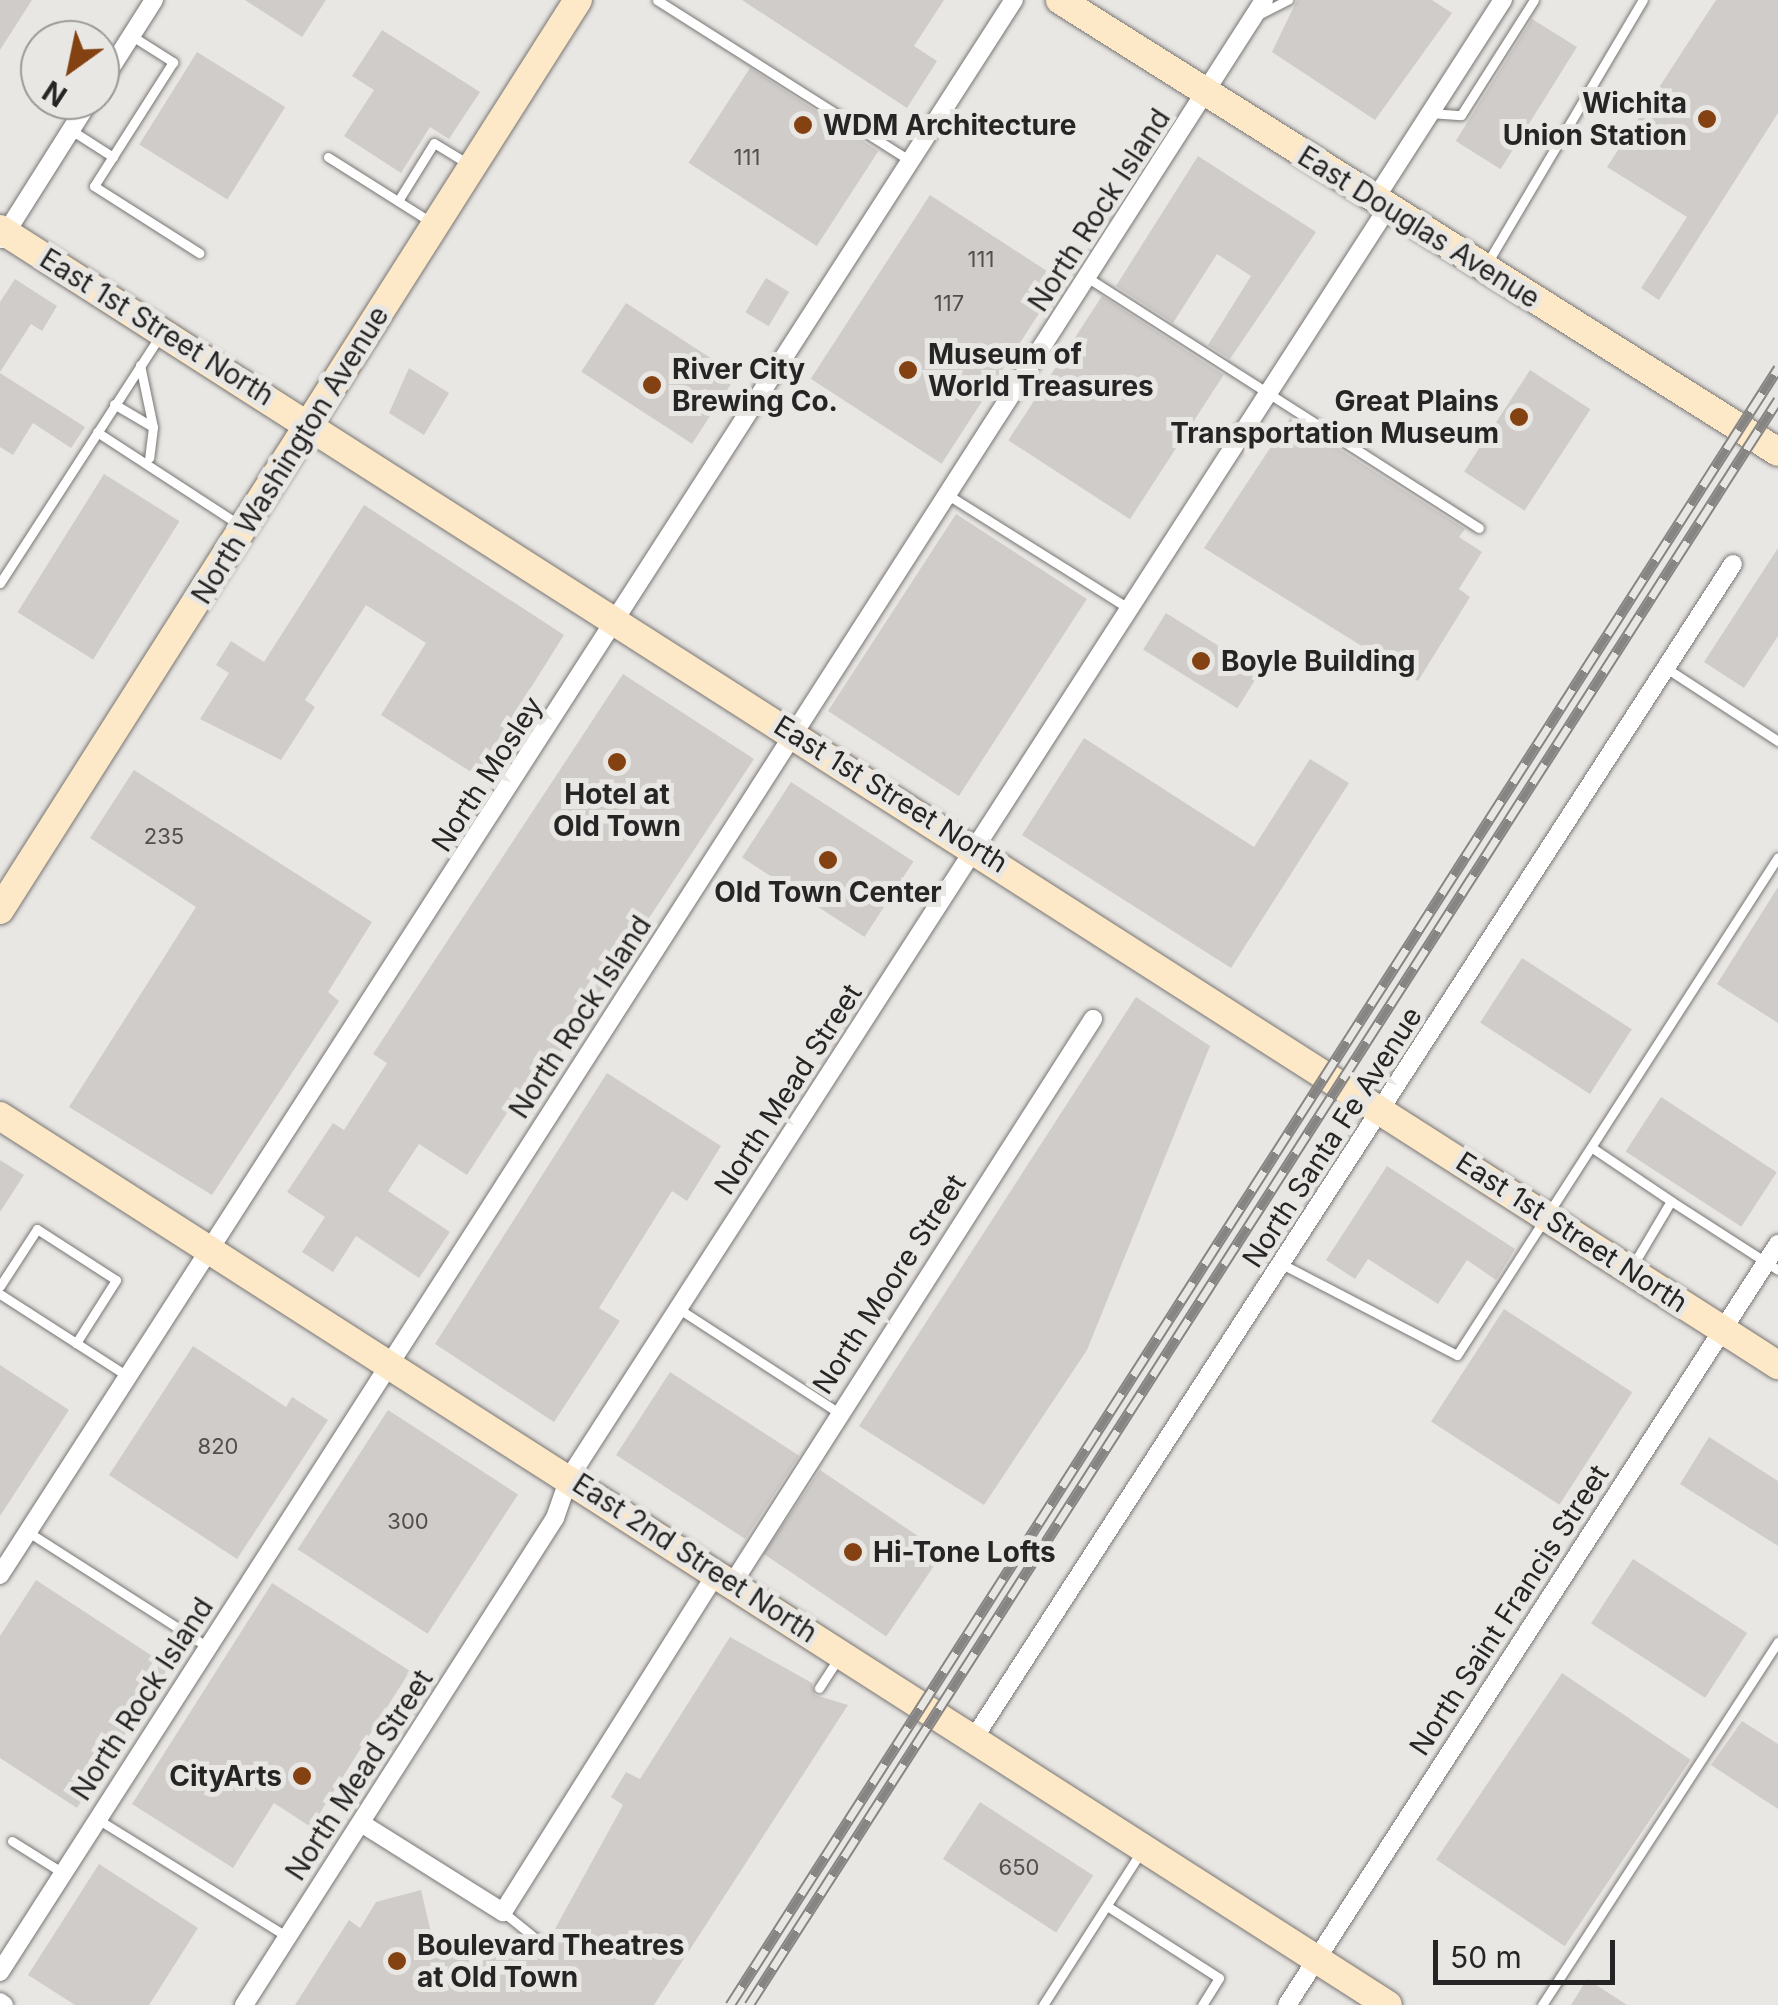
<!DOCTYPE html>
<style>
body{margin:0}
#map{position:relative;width:1778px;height:2005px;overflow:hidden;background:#e9e7e4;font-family:Inter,sans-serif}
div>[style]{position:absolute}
.building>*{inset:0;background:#cfccca;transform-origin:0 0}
.roads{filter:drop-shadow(0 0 2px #787674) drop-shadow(0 0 2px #787674)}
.lane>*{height:9px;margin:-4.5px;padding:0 4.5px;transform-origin:4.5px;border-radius:4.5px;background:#fff}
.street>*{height:18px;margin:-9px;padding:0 9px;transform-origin:9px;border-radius:9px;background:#fff}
.secondary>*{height:28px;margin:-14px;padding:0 14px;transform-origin:14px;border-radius:14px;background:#fde8c7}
.rail>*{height:11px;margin-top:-5.5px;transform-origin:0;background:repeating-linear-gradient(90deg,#e9e7e4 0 22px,#878584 0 44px);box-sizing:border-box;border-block:2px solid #878584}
.dots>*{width:28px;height:28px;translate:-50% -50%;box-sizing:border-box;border:5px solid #e9e7e4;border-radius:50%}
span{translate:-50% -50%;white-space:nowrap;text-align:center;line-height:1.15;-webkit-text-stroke:10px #e9e7e4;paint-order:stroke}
.number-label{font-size:22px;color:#504f4e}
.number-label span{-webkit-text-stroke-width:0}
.poi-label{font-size:28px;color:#262525;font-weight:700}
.right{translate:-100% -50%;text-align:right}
.left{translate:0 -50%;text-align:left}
.street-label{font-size:28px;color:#262525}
.north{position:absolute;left:20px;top:20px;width:100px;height:100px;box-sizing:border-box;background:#e9e7e4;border:2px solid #9b9998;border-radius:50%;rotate:213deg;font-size:28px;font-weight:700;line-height:40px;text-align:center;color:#262525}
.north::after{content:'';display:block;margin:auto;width:35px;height:45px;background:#844212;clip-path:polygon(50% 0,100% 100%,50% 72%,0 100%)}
.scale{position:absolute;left:1433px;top:1940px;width:182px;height:45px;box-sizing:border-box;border:5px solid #262525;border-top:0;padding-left:12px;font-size:30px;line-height:35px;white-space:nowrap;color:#262525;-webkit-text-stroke:8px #e9e7e4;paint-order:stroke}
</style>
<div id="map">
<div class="building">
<div style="clip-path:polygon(0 0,32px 0,0 50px)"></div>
<div style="clip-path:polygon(245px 0,326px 0,302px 37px)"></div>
<div style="clip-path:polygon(742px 0,944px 0,914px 46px,937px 61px,907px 108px)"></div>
<div style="clip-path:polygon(1297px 0,1432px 0,1452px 13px,1375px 120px,1272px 52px)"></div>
<div style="clip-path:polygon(1716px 0,1778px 0,1778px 113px,1659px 300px,1641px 288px,1687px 217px,1607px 167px)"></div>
<div style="left:1532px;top:19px;width:53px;height:144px;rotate:32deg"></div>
<div style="clip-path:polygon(382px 30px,480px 92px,449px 139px,430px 127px,401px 173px,344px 136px,374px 90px,352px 76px)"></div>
<div style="left:197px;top:52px;width:104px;height:109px;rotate:32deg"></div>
<div style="left:750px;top:68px;width:153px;height:113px;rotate:33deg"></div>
<div style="clip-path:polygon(1198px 156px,1316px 232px,1230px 359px,1208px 345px,1251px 276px,1217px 254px,1173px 323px,1116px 286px)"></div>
<div style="left:930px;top:195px;width:156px;height:219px;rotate:33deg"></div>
<div style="left:766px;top:278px;width:27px;height:40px;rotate:31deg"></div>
<div style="clip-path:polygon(15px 279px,57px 306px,42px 331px,31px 324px,0 372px,0 302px)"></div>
<div style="left:1102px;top:296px;width:145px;height:172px;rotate:33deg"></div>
<div style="left:626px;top:303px;width:132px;height:82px;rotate:33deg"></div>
<div style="clip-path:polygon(409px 368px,449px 393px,424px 435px,389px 413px)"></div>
<div style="left:1530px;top:370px;width:72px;height:121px;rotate:33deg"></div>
<div style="clip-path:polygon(0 373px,85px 427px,71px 448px,33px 423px,13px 455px,0 447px)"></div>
<div style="clip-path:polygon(1290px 418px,1465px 529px,1459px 537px,1482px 552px,1459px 589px,1470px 597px,1418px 681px,1204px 548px)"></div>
<div style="left:104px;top:474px;width:89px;height:163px;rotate:32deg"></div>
<div style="clip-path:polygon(364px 505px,564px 635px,476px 775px,381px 715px,426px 643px,366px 605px,305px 700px,315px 707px,281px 760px,200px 719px,229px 673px,216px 665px,231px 641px,264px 662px)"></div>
<div style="left:956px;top:514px;width:156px;height:235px;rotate:33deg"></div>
<div style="clip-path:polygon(1778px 548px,1778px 636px,1744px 688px,1704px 662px)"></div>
<div style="left:1166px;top:613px;width:111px;height:43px;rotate:32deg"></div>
<div style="clip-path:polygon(623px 674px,754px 759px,546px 1074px,536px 1068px,467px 1175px,419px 1144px,388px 1191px,450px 1232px,419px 1278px,356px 1236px,333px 1272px,302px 1252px,325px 1217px,287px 1192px,333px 1123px,344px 1130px,387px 1063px,373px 1054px)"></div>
<div style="clip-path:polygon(1084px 738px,1254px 847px,1310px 759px,1349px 783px,1231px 968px,1022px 835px)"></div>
<div style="clip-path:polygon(134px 770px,372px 922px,328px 992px,339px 1001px,212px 1195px,69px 1107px,196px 907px,90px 838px)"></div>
<div style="left:791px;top:782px;width:146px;height:90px;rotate:33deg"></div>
<div style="clip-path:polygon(1778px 887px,1778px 1023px,1717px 984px)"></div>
<div style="left:1522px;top:958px;width:131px;height:77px;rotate:33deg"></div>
<div style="clip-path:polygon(1136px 997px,1210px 1046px,1087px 1350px,984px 1505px,859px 1426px)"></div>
<div style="clip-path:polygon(607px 1073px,721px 1146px,687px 1201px,672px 1191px,599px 1308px,620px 1321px,554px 1422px,435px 1344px)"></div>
<div style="left:1661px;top:1097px;width:138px;height:65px;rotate:33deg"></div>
<div style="clip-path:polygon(0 1160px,24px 1175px,0 1212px)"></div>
<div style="clip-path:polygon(1387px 1166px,1515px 1249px,1496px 1280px,1467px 1260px,1438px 1304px,1368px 1259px,1355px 1279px,1326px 1260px)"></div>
<div style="left:1504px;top:1309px;width:153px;height:134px;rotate:33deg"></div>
<div style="clip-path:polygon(193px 1346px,286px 1407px,292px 1397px,328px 1420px,237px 1559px,109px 1475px)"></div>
<div style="clip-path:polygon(0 1365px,69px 1410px,0 1516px)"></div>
<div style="left:670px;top:1372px;width:154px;height:99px;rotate:33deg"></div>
<div style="left:388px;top:1410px;width:155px;height:166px;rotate:33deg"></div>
<div style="clip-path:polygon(1709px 1437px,1778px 1481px,1778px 1546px,1680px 1484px)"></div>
<div style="left:820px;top:1470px;width:148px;height:101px;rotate:34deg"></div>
<div style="left:1633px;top:1559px;width:136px;height:77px;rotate:33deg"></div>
<div style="clip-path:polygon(36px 1580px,169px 1667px,77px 1808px,0 1758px,0 1636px)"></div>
<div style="clip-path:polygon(272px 1583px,410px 1671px,311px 1827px,274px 1803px,233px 1868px,132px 1804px)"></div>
<div style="clip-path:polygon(730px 1637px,812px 1683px,815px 1695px,848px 1705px,654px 2005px,295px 2005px,349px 1920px,360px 1928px,376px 1902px,421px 1890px,432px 1937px,478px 1966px,505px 1935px,532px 1953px,545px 1947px,623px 1805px,611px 1797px,626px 1772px,640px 1779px)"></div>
<div style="left:1562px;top:1673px;width:155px;height:225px;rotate:34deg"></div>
<div style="clip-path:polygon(1742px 1721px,1778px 1744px,1778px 1809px,1711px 1765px)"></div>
<div style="left:980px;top:1802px;width:135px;height:68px;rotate:33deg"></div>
<div style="clip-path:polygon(99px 1864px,198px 1928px,149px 2005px,75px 2005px,28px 1975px)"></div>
<div style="clip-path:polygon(1587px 1979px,1627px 2005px,1571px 2005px)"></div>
</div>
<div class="roads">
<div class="lane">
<div style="left:657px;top:0;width:301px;rotate:32.4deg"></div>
<div style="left:1258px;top:15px;width:34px;rotate:-27deg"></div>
<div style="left:132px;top:36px;width:49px;rotate:32.4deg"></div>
<div style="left:173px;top:62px;width:147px;rotate:122.5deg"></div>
<div style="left:94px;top:186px;width:125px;rotate:32.5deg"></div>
<div style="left:1430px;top:113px;width:31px;rotate:4deg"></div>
<div style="left:1461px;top:115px;width:136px;rotate:-57.6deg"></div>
<div style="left:71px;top:130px;width:50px;rotate:32.7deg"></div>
<div style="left:328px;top:157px;width:125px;rotate:32.3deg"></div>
<div style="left:398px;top:201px;width:68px;rotate:-58.2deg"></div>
<div style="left:434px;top:143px;width:42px;rotate:31.4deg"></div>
<div style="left:1486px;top:265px;width:308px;rotate:-59.4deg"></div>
<div style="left:1088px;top:278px;width:464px;rotate:32.6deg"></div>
<div style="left:140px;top:365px;width:63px;rotate:78.2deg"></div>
<div style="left:153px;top:427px;width:31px;rotate:97deg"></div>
<div style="left:114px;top:404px;width:45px;rotate:30.5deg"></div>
<div style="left:97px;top:432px;width:168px;rotate:33.1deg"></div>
<div style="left:948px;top:495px;width:213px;rotate:32.1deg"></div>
<div style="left:0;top:583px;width:293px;rotate:-57.1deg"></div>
<div style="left:1666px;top:668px;width:134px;rotate:33.1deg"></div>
<div style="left:1594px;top:1149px;width:93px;rotate:34deg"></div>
<div style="left:1282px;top:1264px;width:197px;rotate:27.5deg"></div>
<div style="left:1457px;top:1355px;width:592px;rotate:-57.2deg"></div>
<div style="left:1633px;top:1265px;width:74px;rotate:-59.3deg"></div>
<div style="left:1671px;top:1201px;width:127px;rotate:32.8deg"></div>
<div style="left:0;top:1286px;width:68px;rotate:-57deg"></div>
<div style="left:37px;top:1229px;width:94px;rotate:32.8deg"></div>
<div style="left:116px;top:1280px;width:75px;rotate:122.4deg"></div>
<div style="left:0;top:1294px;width:151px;rotate:32.8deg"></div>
<div style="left:679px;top:1309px;width:191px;rotate:33deg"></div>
<div style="left:28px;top:1532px;width:214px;rotate:32.6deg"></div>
<div style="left:819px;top:1688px;width:35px;rotate:-57deg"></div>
<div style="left:99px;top:1820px;width:222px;rotate:31.8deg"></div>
<div style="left:12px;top:1841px;width:60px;rotate:32.1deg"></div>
<div style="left:1107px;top:1906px;width:133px;rotate:32.7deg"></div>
<div style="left:1219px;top:1978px;width:32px;rotate:122deg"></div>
<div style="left:503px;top:1912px;width:46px;rotate:38.9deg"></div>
<div style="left:1043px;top:2005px;width:182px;rotate:-57.4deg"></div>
<div style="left:1542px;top:2005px;width:433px;rotate:-57deg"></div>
</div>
<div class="street">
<div style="left:100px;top:85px;width:101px;rotate:-57.6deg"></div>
<div style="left:1375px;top:199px;width:237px;rotate:-57.3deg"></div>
<div style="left:2px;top:239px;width:165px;rotate:-57.7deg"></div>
<div style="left:0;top:1575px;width:1873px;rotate:-57.23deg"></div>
<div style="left:734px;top:1581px;width:667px;rotate:-57.43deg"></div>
<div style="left:974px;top:1738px;width:1398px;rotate:-57.12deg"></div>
<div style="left:361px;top:1823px;width:168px;rotate:32.1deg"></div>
<div style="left:503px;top:1912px;width:403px;rotate:-57.8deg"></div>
<div style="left:0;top:1972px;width:2342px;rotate:-57.34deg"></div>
<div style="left:0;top:2002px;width:5px;rotate:37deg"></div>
<div style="left:244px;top:2005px;width:578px;rotate:-57.44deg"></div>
<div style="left:555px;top:1518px;width:42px;rotate:-70.7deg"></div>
<div style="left:569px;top:1478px;width:1512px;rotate:-57.2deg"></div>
<div style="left:1287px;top:2005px;width:906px;rotate:-57.17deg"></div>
</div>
<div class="secondary">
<div style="left:1060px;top:0;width:848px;rotate:32.19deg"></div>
<div style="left:0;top:229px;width:2110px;rotate:32.58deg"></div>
<div style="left:0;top:910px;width:1078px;rotate:-57.58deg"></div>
<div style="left:0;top:1116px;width:1648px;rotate:32.64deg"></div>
</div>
</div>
<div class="rail">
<div style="left:730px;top:2005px;width:1944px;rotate:-57.37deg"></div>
<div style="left:749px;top:2005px;width:1907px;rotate:-57.34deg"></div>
</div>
<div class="dots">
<div style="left:1707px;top:119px;background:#844212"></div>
<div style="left:803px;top:125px;background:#844212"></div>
<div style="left:908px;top:370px;background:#844212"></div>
<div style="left:652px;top:385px;background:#844212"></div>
<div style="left:1519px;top:417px;background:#844212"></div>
<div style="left:1201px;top:661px;background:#844212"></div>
<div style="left:617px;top:762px;background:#844212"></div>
<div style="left:828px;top:860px;background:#844212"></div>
<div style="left:853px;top:1552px;background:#844212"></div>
<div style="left:302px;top:1776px;background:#844212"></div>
<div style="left:397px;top:1961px;background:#844212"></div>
</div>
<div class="number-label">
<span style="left:747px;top:158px">111</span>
<span style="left:981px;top:260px">111</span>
<span style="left:949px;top:304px">117</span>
<span style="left:164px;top:837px">235</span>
<span style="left:218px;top:1447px">820</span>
<span style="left:408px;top:1522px">300</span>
<span style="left:1019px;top:1868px">650</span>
</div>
<div class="poi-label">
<span class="right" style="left:1687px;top:119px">Wichita<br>Union Station</span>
<span class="left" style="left:823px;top:125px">WDM Architecture</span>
<span class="left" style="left:928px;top:370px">Museum of<br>World Treasures</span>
<span class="left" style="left:672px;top:385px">River City<br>Brewing Co.</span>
<span class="right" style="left:1499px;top:417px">Great Plains<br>Transportation Museum</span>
<span class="left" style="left:1221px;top:661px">Boyle Building</span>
<span style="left:617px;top:810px">Hotel at<br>Old Town</span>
<span style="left:828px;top:892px">Old Town Center</span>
<span class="left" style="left:873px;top:1552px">Hi-Tone Lofts</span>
<span class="right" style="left:282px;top:1776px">CityArts</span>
<span class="left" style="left:417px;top:1961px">Boulevard Theatres<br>at Old Town</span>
</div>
<div class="street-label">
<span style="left:1099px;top:210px;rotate:-57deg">North Rock Island</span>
<span style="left:1419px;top:227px;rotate:32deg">East Douglas Avenue</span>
<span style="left:157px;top:327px;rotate:32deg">East 1st Street North</span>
<span style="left:290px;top:455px;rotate:-58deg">North Washington Avenue</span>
<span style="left:487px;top:774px;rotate:-57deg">North Mosley</span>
<span style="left:891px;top:794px;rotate:32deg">East 1st Street North</span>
<span style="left:580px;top:1017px;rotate:-57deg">North Rock Island</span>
<span style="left:788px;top:1089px;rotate:-57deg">North Mead Street</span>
<span style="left:1332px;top:1137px;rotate:-57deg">North Santa Fe Avenue</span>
<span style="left:1572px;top:1232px;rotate:33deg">East 1st Street North</span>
<span style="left:889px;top:1284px;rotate:-57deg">North Moore Street</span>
<span style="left:695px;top:1558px;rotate:33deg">East 2nd Street North</span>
<span style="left:1509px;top:1610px;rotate:-57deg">North Saint Francis Street</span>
<span style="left:142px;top:1699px;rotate:-57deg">North Rock Island</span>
<span style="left:359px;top:1775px;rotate:-57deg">North Mead Street</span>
</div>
<div class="north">N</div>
<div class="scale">50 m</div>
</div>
